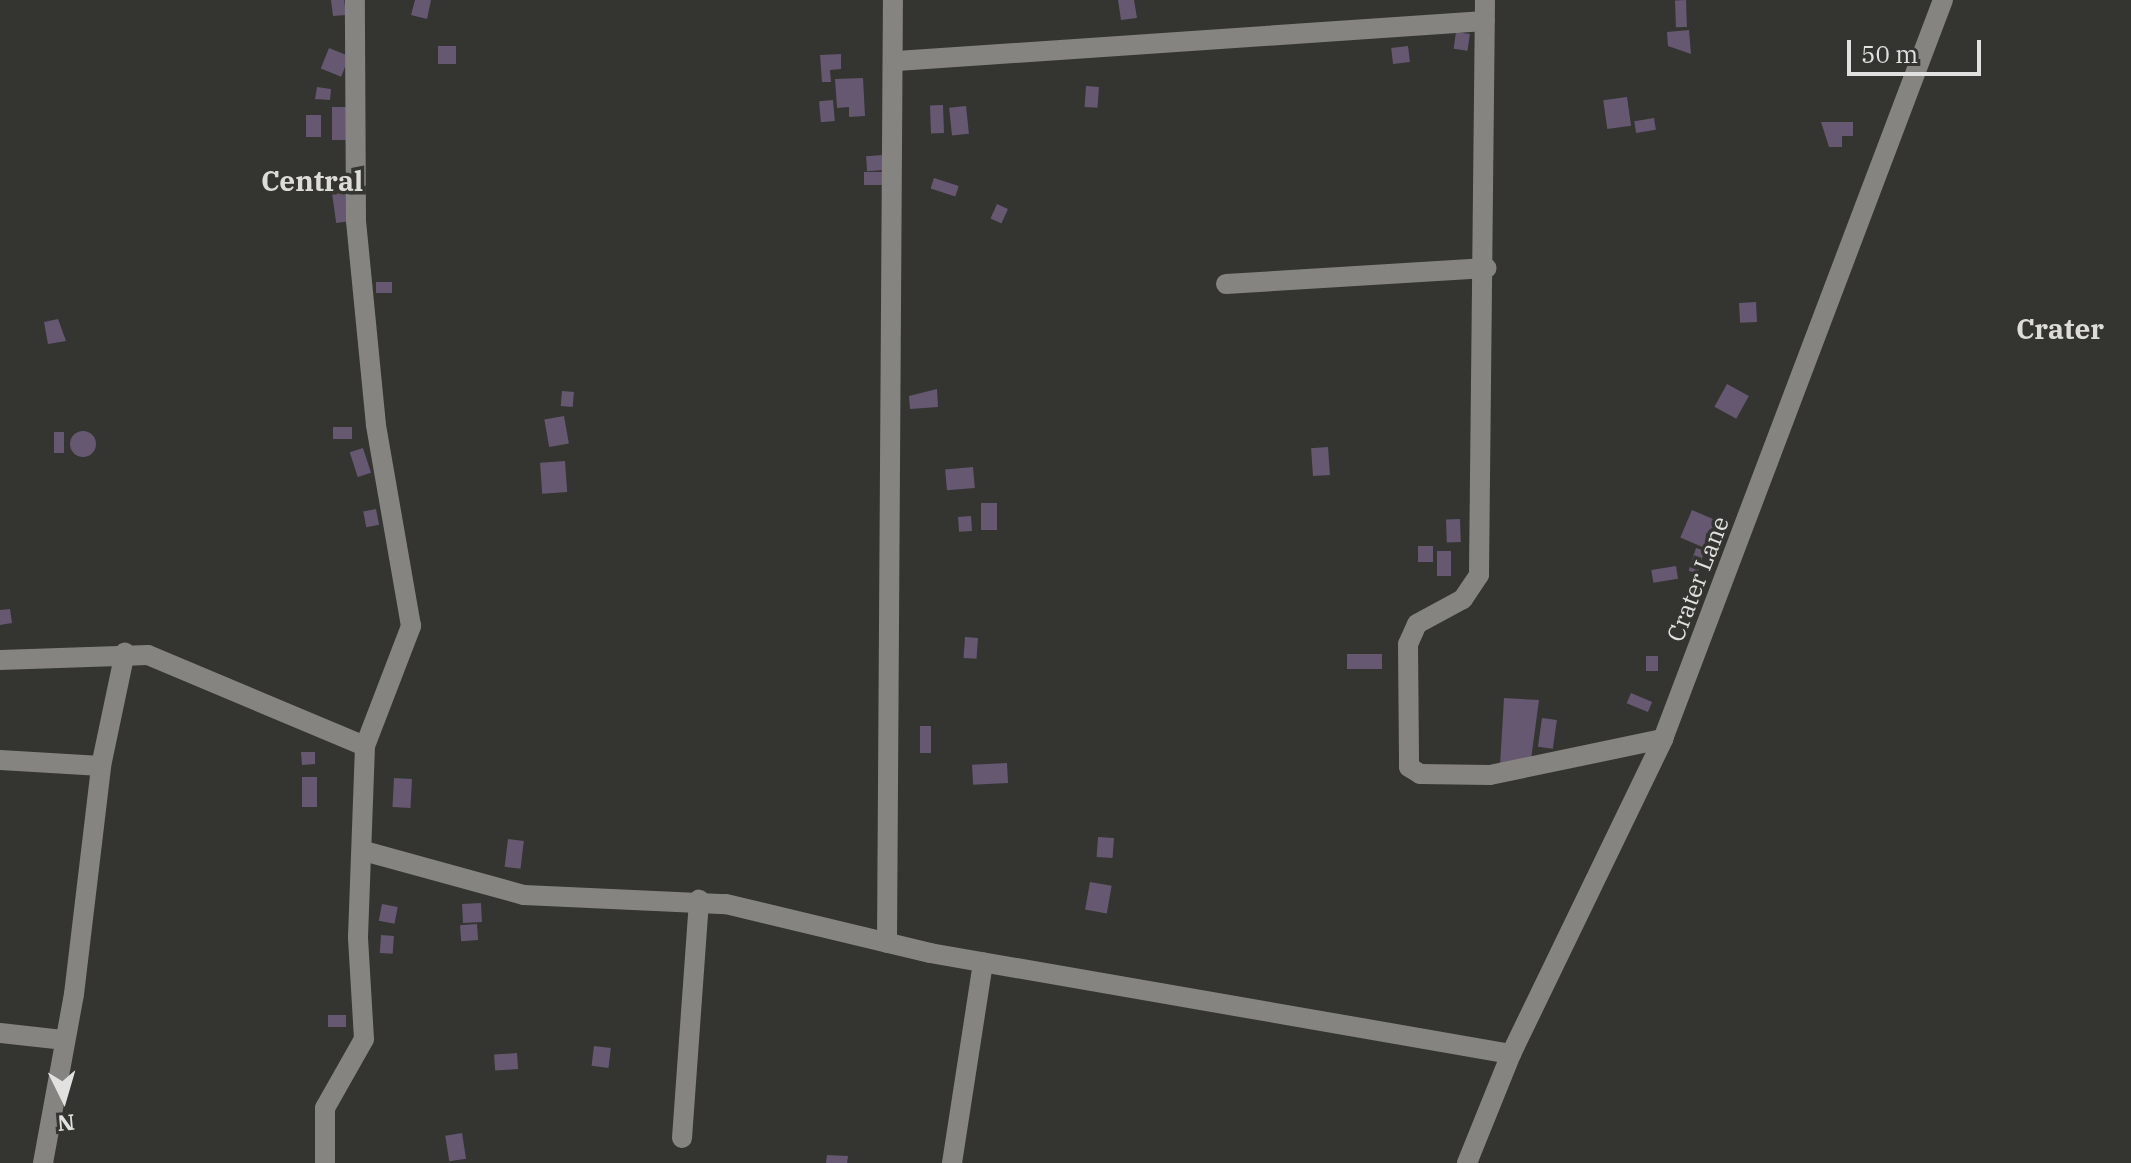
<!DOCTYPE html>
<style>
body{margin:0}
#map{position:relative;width:2131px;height:1163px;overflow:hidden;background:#343430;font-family:"IBM Plex Serif",serif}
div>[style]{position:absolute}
.building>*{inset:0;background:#665871;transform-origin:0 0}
.round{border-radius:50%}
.minor>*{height:20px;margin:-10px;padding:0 10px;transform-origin:10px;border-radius:10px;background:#858481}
span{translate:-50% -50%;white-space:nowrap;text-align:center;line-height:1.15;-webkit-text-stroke:7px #343430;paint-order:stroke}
.street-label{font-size:24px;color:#e1e1df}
.quarter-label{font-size:28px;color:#dddcd8;font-weight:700}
.north{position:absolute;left:24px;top:1059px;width:80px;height:80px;-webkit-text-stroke:6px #343430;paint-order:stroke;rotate:175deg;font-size:22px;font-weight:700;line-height:32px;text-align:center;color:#e1e1df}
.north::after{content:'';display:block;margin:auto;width:28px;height:36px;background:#e1e1df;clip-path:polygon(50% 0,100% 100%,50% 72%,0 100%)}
.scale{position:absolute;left:1847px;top:40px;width:134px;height:36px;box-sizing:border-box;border:4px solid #e1e1df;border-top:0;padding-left:10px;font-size:24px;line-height:28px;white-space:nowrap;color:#e1e1df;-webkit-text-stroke:6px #343430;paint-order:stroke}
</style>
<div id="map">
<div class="building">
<div style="clip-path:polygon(331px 0,344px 0,346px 15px,333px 16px)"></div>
<div style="clip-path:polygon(415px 0,431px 0,427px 19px,411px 15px)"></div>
<div style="clip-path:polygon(1118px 0,1134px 0,1137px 18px,1121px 20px)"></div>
<div style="left:1686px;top:0;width:27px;height:11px;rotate:88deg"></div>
<div style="clip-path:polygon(1689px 30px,1691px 54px,1668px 46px,1667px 32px)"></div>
<div style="left:1456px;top:32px;width:14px;height:17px;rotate:8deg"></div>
<div style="left:438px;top:46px;width:18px;height:18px"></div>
<div style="left:1408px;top:46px;width:16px;height:17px;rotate:83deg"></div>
<div style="left:329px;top:48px;width:22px;height:22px;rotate:22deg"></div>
<div style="clip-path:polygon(841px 54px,841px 69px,830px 70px,831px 82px,822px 82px,820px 55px)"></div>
<div style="clip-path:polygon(863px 78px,865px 116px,849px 117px,849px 107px,837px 108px,835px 79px)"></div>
<div style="left:1086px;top:86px;width:13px;height:21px;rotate:4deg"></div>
<div style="clip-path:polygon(317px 87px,331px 89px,330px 100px,315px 99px)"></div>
<div style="left:1627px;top:97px;width:29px;height:24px;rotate:82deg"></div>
<div style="left:833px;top:100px;width:21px;height:14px;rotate:85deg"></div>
<div style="left:943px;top:105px;width:28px;height:13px;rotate:88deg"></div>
<div style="left:966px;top:106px;width:28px;height:17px;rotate:84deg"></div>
<div style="left:332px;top:107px;width:15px;height:33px"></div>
<div style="left:306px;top:115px;width:15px;height:22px"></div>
<div style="left:1654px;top:118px;width:12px;height:20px;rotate:81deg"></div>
<div style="clip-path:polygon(1821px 122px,1853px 122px,1853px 136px,1842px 136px,1842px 147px,1829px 147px)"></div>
<div style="left:883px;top:155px;width:15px;height:17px;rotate:86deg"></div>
<div style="left:886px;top:172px;width:13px;height:22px;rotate:90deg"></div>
<div style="left:934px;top:178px;width:26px;height:11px;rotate:18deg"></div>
<div style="left:348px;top:192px;width:29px;height:16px;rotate:82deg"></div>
<div style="left:997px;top:204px;width:12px;height:16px;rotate:24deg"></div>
<div style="left:376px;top:282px;width:16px;height:11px"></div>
<div style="left:1756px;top:302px;width:20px;height:17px;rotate:87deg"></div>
<div style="clip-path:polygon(58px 319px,66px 341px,48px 344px,44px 322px)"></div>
<div style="left:1727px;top:384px;width:25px;height:26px;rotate:29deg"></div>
<div style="clip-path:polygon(937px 389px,938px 407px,910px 409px,909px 396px)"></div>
<div style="left:562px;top:391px;width:12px;height:15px;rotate:5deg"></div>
<div style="left:564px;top:416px;width:28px;height:20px;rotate:80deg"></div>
<div style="left:333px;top:427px;width:19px;height:12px"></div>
<div class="round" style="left:70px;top:431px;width:26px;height:26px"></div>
<div style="left:54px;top:432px;width:10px;height:21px"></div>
<div style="left:1328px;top:447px;width:28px;height:17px;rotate:86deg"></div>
<div style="left:363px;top:448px;width:26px;height:14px;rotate:72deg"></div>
<div style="left:565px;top:461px;width:31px;height:25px;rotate:86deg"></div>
<div style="left:973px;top:467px;width:21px;height:28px;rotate:85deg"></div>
<div style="left:981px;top:503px;width:16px;height:27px"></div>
<div style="left:376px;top:509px;width:16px;height:13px;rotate:79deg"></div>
<div style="left:1692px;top:510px;width:33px;height:30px;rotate:23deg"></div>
<div style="left:971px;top:516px;width:15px;height:13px;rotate:86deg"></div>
<div style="left:1460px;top:519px;width:23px;height:14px;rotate:88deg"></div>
<div style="left:1418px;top:546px;width:15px;height:16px"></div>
<div style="left:1696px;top:548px;width:9px;height:24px;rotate:18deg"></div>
<div style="left:1437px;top:551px;width:14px;height:25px"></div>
<div style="left:1676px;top:566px;width:13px;height:25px;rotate:81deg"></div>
<div style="clip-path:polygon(10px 609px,12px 623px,0 625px,0 610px)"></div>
<div style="left:965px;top:637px;width:13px;height:21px;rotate:4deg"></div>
<div style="left:1382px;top:654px;width:15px;height:35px;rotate:90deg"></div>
<div style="left:1646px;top:656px;width:12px;height:15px"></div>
<div style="left:1631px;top:693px;width:23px;height:11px;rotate:23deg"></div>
<div style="clip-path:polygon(1504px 698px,1539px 700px,1530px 767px,1500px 766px)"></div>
<div style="left:1542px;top:718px;width:15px;height:29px;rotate:8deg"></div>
<div style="left:920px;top:726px;width:11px;height:27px"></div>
<div style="clip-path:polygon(301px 752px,315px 752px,315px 764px,302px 765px)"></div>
<div style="left:1007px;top:763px;width:20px;height:35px;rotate:87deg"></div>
<div style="left:302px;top:777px;width:15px;height:30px"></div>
<div style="left:394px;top:778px;width:18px;height:29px;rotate:3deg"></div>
<div style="left:1098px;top:837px;width:16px;height:20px;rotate:4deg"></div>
<div style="left:508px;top:839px;width:16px;height:28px;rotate:7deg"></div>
<div style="left:1090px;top:882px;width:22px;height:28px;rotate:10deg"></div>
<div style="left:481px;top:903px;width:19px;height:19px;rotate:87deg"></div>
<div style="left:382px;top:904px;width:16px;height:17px;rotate:11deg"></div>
<div style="left:477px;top:924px;width:16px;height:17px;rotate:86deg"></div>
<div style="left:381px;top:935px;width:13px;height:18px;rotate:4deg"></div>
<div style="left:346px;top:1015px;width:12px;height:18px;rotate:90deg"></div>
<div style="left:594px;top:1046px;width:17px;height:20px;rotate:7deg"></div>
<div style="left:517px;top:1053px;width:16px;height:23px;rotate:86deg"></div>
<div style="left:462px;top:1133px;width:26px;height:17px;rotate:81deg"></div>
<div style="clip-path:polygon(827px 1155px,848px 1156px,847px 1163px,826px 1163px)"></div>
</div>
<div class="minor">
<div style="left:1485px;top:0;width:575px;rotate:90.6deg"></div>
<div style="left:1479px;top:575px;width:29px;rotate:124deg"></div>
<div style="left:1463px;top:599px;width:52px;rotate:151.5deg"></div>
<div style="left:1417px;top:624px;width:22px;rotate:114deg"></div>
<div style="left:1408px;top:644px;width:123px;rotate:89.5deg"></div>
<div style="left:1409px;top:767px;width:13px;rotate:32deg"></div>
<div style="left:1420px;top:774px;width:70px;rotate:0.8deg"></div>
<div style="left:1490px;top:775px;width:177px;rotate:-11.8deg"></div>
<div style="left:897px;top:61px;width:589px;rotate:-3.89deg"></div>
<div style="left:1226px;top:284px;width:261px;rotate:-3.5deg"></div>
<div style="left:0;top:660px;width:148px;rotate:-1.9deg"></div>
<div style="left:148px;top:655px;width:235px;rotate:22.8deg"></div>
<div style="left:0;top:760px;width:101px;rotate:3.4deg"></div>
<div style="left:364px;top:851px;width:166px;rotate:15.4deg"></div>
<div style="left:524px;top:895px;width:202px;rotate:2.6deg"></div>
<div style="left:726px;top:904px;width:210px;rotate:13.5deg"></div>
<div style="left:930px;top:953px;width:590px;rotate:9.86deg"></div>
<div style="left:887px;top:943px;width:943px;rotate:-89.64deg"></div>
<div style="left:0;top:1033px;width:63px;rotate:6.3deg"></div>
<div style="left:682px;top:1138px;width:239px;rotate:-85.9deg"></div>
<div style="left:43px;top:1163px;width:172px;rotate:-79.6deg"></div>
<div style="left:74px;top:994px;width:230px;rotate:-83.2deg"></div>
<div style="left:101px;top:766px;width:116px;rotate:-78.1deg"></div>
<div style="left:325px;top:1163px;width:55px;rotate:-90deg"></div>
<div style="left:325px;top:1108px;width:79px;rotate:-60.5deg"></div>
<div style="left:364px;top:1039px;width:102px;rotate:-93.4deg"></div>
<div style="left:358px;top:937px;width:191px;rotate:-87.9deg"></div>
<div style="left:365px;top:746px;width:129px;rotate:-69deg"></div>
<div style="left:411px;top:626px;width:204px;rotate:-99.9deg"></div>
<div style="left:376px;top:425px;width:205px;rotate:-95.6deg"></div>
<div style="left:356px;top:221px;width:221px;rotate:-90.3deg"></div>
<div style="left:952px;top:1163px;width:203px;rotate:-81.2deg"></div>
<div style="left:1467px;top:1163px;width:118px;rotate:-68deg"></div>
<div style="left:1511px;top:1054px;width:350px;rotate:-64.2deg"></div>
<div style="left:1663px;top:739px;width:790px;rotate:-69.25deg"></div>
</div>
<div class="street-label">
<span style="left:1698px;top:579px;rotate:-69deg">Crater Lane</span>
</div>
<div class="quarter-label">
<span style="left:312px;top:181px">Central</span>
<span style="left:2060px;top:329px">Crater</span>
</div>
<div class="north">N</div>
<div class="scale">50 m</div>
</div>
